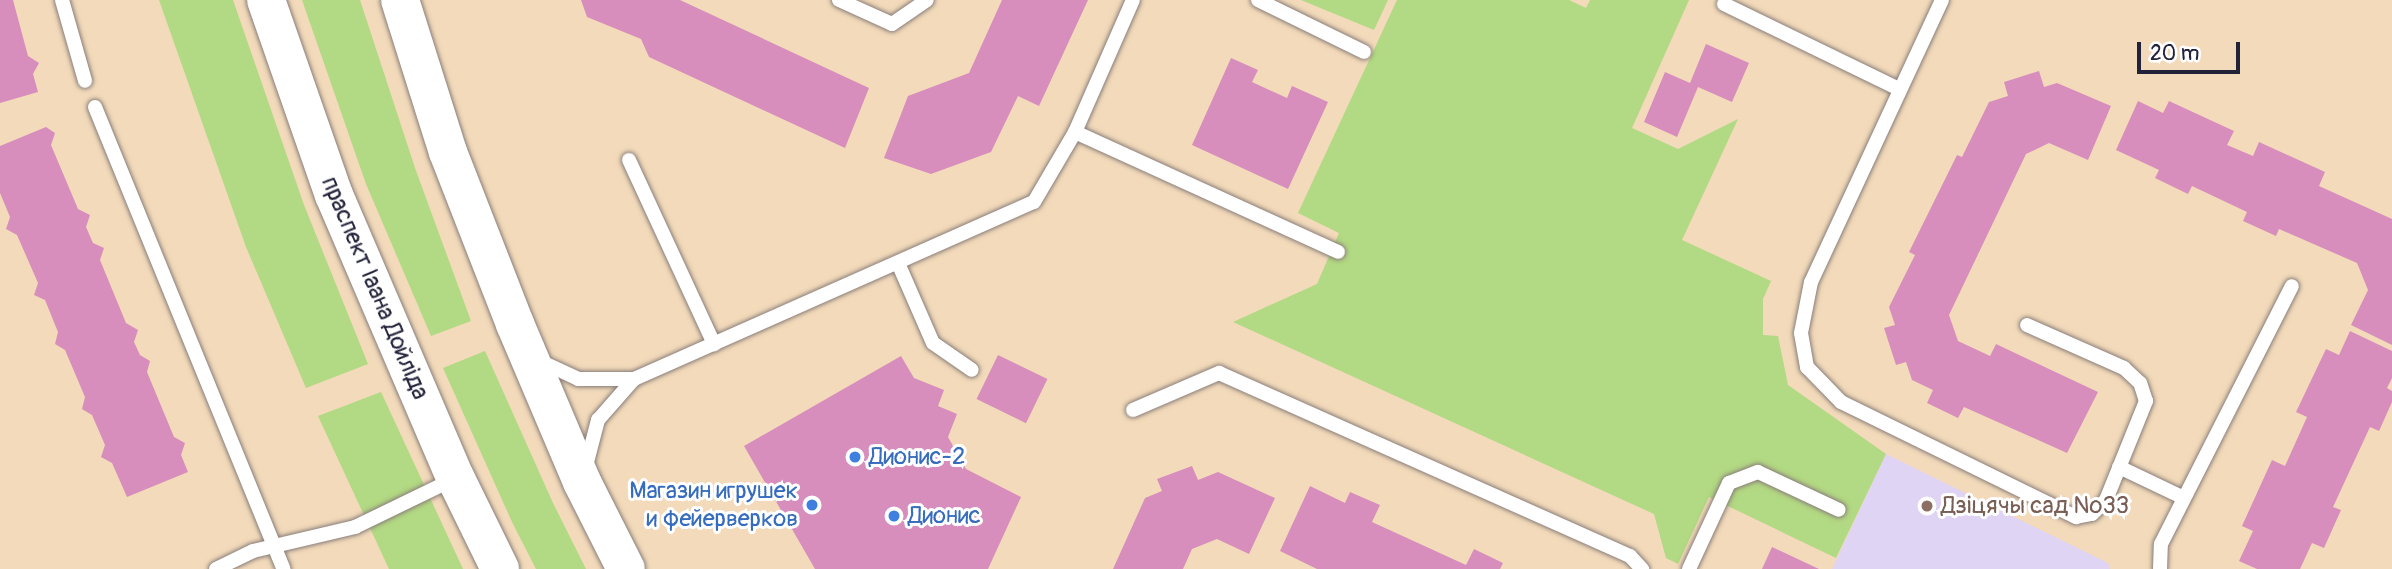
<!DOCTYPE html>
<meta charset="utf-8">
<style>
body{margin:0}
#map{position:relative;width:2392px;height:569px;overflow:hidden;background:#f2daba;font-family:Pangolin,sans-serif}
div>[style]{position:absolute}
.built>*{inset:0;background:#e0d4f4}
.green>*{inset:0;background:#b2d983}
.building>*{inset:0;background:#d88ebc;transform-origin:0 0}
.roads{filter:drop-shadow(0 0 2px #8a7e7a) drop-shadow(0 0 2px #8a7e7a)}
.service>*{height:14px;margin:-7px;padding:0 7px;transform-origin:7px;border-radius:7px;background:#fff}
.secondary>*{height:38px;margin:-19px;padding:0 19px;transform-origin:19px;border-radius:19px;background:#fff}
.dots>*{width:19px;height:19px;translate:-50% -50%;box-sizing:border-box;border:4px solid #fff;border-radius:50%}
span{translate:-50% -50%;white-space:nowrap;text-align:center;line-height:1.15;-webkit-text-stroke:6px #fff;paint-order:stroke}
.street-label{font-size:24px;color:#22223b}
.shop-label{font-size:24px;color:#366cbe}
.left{translate:0 -50%;text-align:left}
.right{translate:-100% -50%;text-align:right}
.education-label{font-size:24px;color:#785e54}
.scale{position:absolute;left:2137px;top:42px;width:103px;height:32px;box-sizing:border-box;border:4px solid #22223b;border-top:0;padding-left:9px;font-size:21px;line-height:24px;white-space:nowrap;color:#22223b;-webkit-text-stroke:5px #fff;paint-order:stroke}
</style>
<div id="map">
<div class="built">
<div style="clip-path:polygon(1886px 454px,2108px 563px,2110px 569px,1832px 569px)"></div>
</div>
<div class="green">
<div style="clip-path:polygon(159px 0,233px 0,304px 205px,368px 364px,306px 388px,246px 247px)"></div>
<div style="clip-path:polygon(302px 0,360px 0,415px 168px,471px 321px,431px 336px,366px 184px)"></div>
<div style="clip-path:polygon(1301px 0,1388px 0,1374px 30px)"></div>
<div style="clip-path:polygon(1397px 0,1569px 0,1586px 8px,1590px 0,1689px 0,1632px 128px,1678px 149px,1738px 119px,1682px 240px,1771px 281px,1763px 299px,1763px 335px,1778px 336px,1788px 385px,1886px 454px,1836px 558px,1709px 497px,1678px 564px,1666px 558px,1654px 514px,1233px 322px,1317px 284px,1339px 233px,1298px 213px)"></div>
<div style="clip-path:polygon(485px 351px,553px 503px,586px 569px,536px 569px,512px 522px,443px 368px)"></div>
<div style="clip-path:polygon(381px 392px,463px 569px,389px 569px,318px 416px)"></div>
</div>
<div class="building">
<div style="clip-path:polygon(0 0,13px 0,28px 56px,39px 63px,33px 74px,38px 92px,0 103px)"></div>
<div style="clip-path:polygon(581px 0,680px 0,869px 88px,845px 148px,649px 57px,641px 39px,587px 17px)"></div>
<div style="clip-path:polygon(1002px 0,1088px 0,1039px 106px,1018px 96px,991px 152px,931px 174px,884px 158px,908px 96px,969px 73px)"></div>
<div style="clip-path:polygon(1706px 44px,1749px 63px,1732px 102px,1698px 87px,1677px 137px,1644px 122px,1665px 72px,1690px 83px)"></div>
<div style="clip-path:polygon(1231px 58px,1258px 70px,1252px 82px,1287px 98px,1292px 86px,1328px 102px,1288px 189px,1192px 145px)"></div>
<div style="clip-path:polygon(2039px 71px,2044px 87px,2057px 83px,2111px 106px,2088px 160px,2049px 143px,2026px 154px,1949px 315px,1958px 341px,1990px 356px,1996px 344px,2098px 392px,2067px 453px,1964px 407px,1958px 418px,1927px 403px,1933px 390px,1912px 380px,1906px 362px,1896px 365px,1884px 328px,1895px 325px,1889px 307px,1915px 255px,1909px 252px,1957px 155px,1962px 157px,1989px 102px,2008px 96px,2004px 82px)"></div>
<div style="clip-path:polygon(2138px 101px,2163px 113px,2169px 101px,2234px 131px,2227px 145px,2253px 156px,2259px 142px,2325px 172px,2319px 186px,2392px 219px,2392px 345px,2351px 325px,2368px 290px,2357px 263px,2279px 229px,2276px 236px,2243px 221px,2247px 212px,2192px 186px,2188px 194px,2155px 178px,2159px 170px,2116px 150px)"></div>
<div style="clip-path:polygon(46px 127px,55px 133px,51px 145px,78px 209px,90px 215px,86px 227px,93px 243px,104px 248px,100px 260px,126px 323px,138px 330px,134px 342px,140px 355px,150px 361px,147px 372px,174px 437px,185px 443px,181px 455px,188px 472px,127px 497px,112px 463px,101px 457px,105px 445px,92px 415px,82px 409px,85px 397px,65px 350px,55px 344px,58px 332px,45px 300px,34px 295px,38px 283px,17px 235px,6px 229px,10px 217px,0 193px,0 146px)"></div>
<div style="clip-path:polygon(2350px 331px,2392px 351px,2392px 378px,2387px 388px,2392px 391px,2392px 402px,2379px 431px,2370px 427px,2333px 507px,2341px 510px,2324px 548px,2312px 543px,2300px 569px,2257px 569px,2239px 561px,2253px 531px,2242px 526px,2272px 460px,2285px 466px,2307px 417px,2296px 412px,2326px 349px,2339px 355px)"></div>
<div style="left:998px;top:355px;width:55px;height:49px;rotate:26deg"></div>
<div style="clip-path:polygon(901px 356px,914px 378px,944px 390px,938px 406px,957px 414px,948px 437px,966px 469px,1021px 497px,988px 569px,815px 569px,744px 446px)"></div>
<div style="clip-path:polygon(1192px 466px,1198px 480px,1218px 472px,1275px 498px,1249px 554px,1217px 539px,1192px 549px,1183px 569px,1113px 569px,1145px 498px,1162px 491px,1157px 479px)"></div>
<div style="clip-path:polygon(1310px 486px,1345px 503px,1350px 492px,1380px 505px,1372px 522px,1466px 565px,1474px 549px,1503px 563px,1500px 569px,1317px 569px,1280px 551px)"></div>
<div style="clip-path:polygon(1772px 547px,1819px 569px,1762px 569px)"></div>
</div>
<div class="roads">
<div class="service">
<div style="left:62px;top:0;width:84px;rotate:74.1deg"></div>
<div style="left:839px;top:0;width:58px;rotate:24.4deg"></div>
<div style="left:892px;top:24px;width:42px;rotate:-34.4deg"></div>
<div style="left:1258px;top:0;width:118px;rotate:26.1deg"></div>
<div style="left:1942px;top:0;width:311px;rotate:114.9deg"></div>
<div style="left:1811px;top:282px;width:52px;rotate:101.1deg"></div>
<div style="left:1801px;top:333px;width:35px;rotate:80deg"></div>
<div style="left:1807px;top:367px;width:49px;rotate:45.8deg"></div>
<div style="left:1841px;top:402px;width:262px;rotate:26.1deg"></div>
<div style="left:2076px;top:517px;width:16px;rotate:-11deg"></div>
<div style="left:2092px;top:514px;width:20px;rotate:-45deg"></div>
<div style="left:2106px;top:500px;width:107px;rotate:-68deg"></div>
<div style="left:2146px;top:401px;width:19px;rotate:-108deg"></div>
<div style="left:2140px;top:383px;width:22px;rotate:-137deg"></div>
<div style="left:2124px;top:368px;width:106px;rotate:-156.1deg"></div>
<div style="left:1724px;top:4px;width:195px;rotate:25.9deg"></div>
<div style="left:95px;top:107px;width:499px;rotate:67.8deg"></div>
<div style="left:1075px;top:132px;width:289px;rotate:24.5deg"></div>
<div style="left:629px;top:160px;width:203px;rotate:65.2deg"></div>
<div style="left:898px;top:263px;width:87px;rotate:66.4deg"></div>
<div style="left:933px;top:343px;width:47px;rotate:34.7deg"></div>
<div style="left:542px;top:362px;width:40px;rotate:25deg"></div>
<div style="left:578px;top:379px;width:56px"></div>
<div style="left:1133px;top:410px;width:94px;rotate:-23.3deg"></div>
<div style="left:1219px;top:373px;width:450px;rotate:24deg"></div>
<div style="left:1630px;top:556px;width:18px;rotate:47deg"></div>
<div style="left:586px;top:466px;width:48px;rotate:-75.4deg"></div>
<div style="left:598px;top:420px;width:55px;rotate:-48.7deg"></div>
<div style="left:634px;top:379px;width:437px;rotate:-23.9deg"></div>
<div style="left:1034px;top:202px;width:81px;rotate:-59.6deg"></div>
<div style="left:1075px;top:132px;width:144px;rotate:-66.3deg"></div>
<div style="left:2119px;top:467px;width:72px;rotate:25.5deg"></div>
<div style="left:216px;top:569px;width:41px;rotate:-25.9deg"></div>
<div style="left:253px;top:551px;width:105px;rotate:-13.2deg"></div>
<div style="left:355px;top:527px;width:110px;rotate:-25.9deg"></div>
<div style="left:1689px;top:569px;width:95px;rotate:-65.1deg"></div>
<div style="left:1729px;top:483px;width:31px;rotate:-21deg"></div>
<div style="left:1758px;top:472px;width:89px;rotate:25.1deg"></div>
<div style="left:2160px;top:569px;width:25px;rotate:-88deg"></div>
<div style="left:2161px;top:544px;width:289px;rotate:-63.1deg"></div>
</div>
<div class="secondary">
<div style="left:266px;top:0;width:207px;rotate:70.8deg"></div>
<div style="left:334px;top:195px;width:309px;rotate:66.8deg"></div>
<div style="left:456px;top:479px;width:100px;rotate:63.9deg"></div>
<div style="left:400px;top:0;width:159px;rotate:72.5deg"></div>
<div style="left:448px;top:152px;width:185px;rotate:68.7deg"></div>
<div style="left:515px;top:324px;width:172px;rotate:67deg"></div>
<div style="left:582px;top:482px;width:97px;rotate:63.2deg"></div>
</div>
</div>
<div class="dots">
<div style="left:855px;top:457px;background:#3f7fe0"></div>
<div style="left:812px;top:505px;background:#3f7fe0"></div>
<div style="left:1927px;top:506px;background:#8d6e63"></div>
<div style="left:894px;top:516px;background:#3f7fe0"></div>
</div>
<div class="street-label">
<span style="left:375px;top:288px;rotate:67deg">праспект Іаана Дойліда</span>
</div>
<div class="shop-label">
<span class="left" style="left:869px;top:457px">Дионис-2</span>
<span class="right" style="left:798px;top:505px">Магазин игрушек<br>и фейерверков</span>
<span class="left" style="left:908px;top:516px">Дионис</span>
</div>
<div class="education-label">
<span class="left" style="left:1941px;top:506px">Дзіцячы сад №33</span>
</div>
<div class="scale">20 m</div>
</div>
